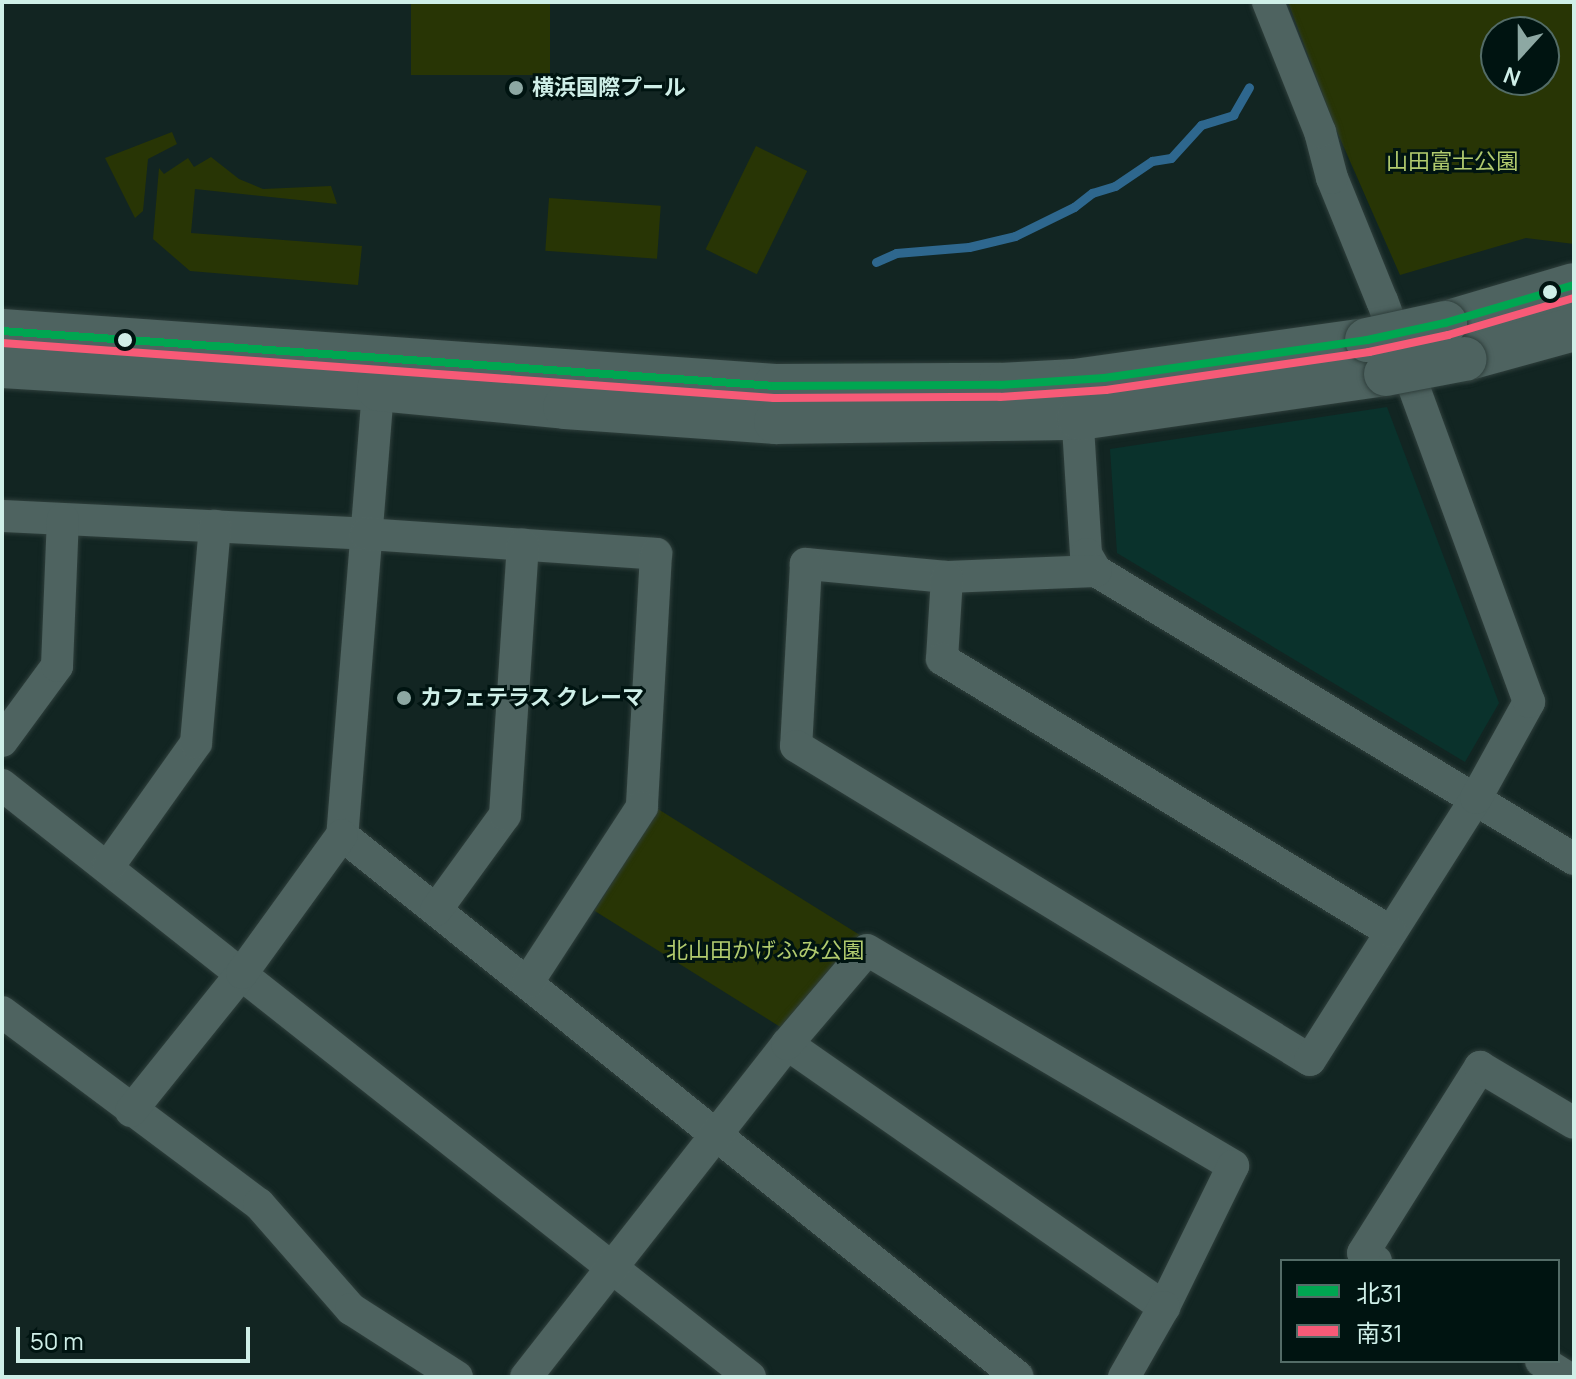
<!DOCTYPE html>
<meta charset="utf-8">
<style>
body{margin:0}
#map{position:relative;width:1576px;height:1379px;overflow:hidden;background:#122522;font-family:Manrope,"Noto Sans JP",sans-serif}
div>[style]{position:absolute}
.built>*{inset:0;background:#0a322c}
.green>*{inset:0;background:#283505;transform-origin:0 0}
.stream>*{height:9px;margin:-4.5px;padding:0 4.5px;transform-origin:4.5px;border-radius:4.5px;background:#2e678e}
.roads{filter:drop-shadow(0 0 2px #2f3f3c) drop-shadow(0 0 2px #2f3f3c)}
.street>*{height:32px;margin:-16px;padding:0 16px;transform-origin:16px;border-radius:16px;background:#4e6360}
.secondary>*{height:44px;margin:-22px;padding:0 22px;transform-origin:22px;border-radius:22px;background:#4e6360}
.bridges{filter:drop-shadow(0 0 2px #2f3f3c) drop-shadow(0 0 2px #2f3f3c)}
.secondary-bridge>*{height:44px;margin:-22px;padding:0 22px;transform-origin:22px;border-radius:22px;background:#4e6360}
.bus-1>*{height:8px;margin:-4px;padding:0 4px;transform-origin:4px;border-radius:4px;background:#00a651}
.bus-2>*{height:8px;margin:-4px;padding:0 4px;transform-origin:4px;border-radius:4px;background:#f75a77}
.dots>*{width:22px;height:22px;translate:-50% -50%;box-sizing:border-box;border:4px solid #001411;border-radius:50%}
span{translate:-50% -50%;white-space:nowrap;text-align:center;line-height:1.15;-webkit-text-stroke:6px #001411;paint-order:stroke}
.poi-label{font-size:22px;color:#cfefe8;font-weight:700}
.left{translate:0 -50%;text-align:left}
.park-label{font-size:22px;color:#b1cb6e}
.frame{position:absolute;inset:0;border:4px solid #cfefe8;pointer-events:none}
.legend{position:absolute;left:1280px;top:1259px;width:280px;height:104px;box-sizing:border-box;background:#001411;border:2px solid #536c67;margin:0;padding:10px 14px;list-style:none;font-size:24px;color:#cfefe8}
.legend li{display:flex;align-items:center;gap:16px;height:40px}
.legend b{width:40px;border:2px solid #536c67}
.north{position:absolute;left:1480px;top:16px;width:80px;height:80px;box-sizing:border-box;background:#001411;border:2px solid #536c67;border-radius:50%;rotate:201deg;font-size:22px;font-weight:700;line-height:32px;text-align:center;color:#cfefe8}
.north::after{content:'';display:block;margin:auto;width:28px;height:36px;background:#8da8a3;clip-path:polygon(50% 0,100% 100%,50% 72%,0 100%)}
.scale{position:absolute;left:16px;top:1327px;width:234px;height:36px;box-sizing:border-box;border:4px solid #cfefe8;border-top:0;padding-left:10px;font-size:24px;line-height:28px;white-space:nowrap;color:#cfefe8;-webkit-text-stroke:6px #001411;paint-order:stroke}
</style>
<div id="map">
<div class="built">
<div style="clip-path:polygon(1387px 407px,1499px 703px,1465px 762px,1117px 553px,1110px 449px)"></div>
</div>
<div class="green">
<div style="left:411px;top:2px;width:139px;height:73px"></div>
<div style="clip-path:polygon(evenodd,1288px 2px,1574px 2px,1574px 244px,1526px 238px,1400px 275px,1335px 127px,1288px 2px,1496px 32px,1544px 32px,1544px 80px,1496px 80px,1496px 32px)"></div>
<div style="clip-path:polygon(172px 132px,177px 144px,148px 159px,143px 211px,135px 218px,105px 158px)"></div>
<div style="left:756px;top:146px;width:57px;height:115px;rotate:26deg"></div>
<div style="clip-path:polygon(211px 157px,239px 179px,263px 189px,331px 186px,337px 204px,195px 189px,191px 233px,362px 246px,358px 285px,190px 271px,153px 239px,159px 168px,164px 174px,188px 158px,194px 167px)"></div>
<div style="left:549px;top:198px;width:112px;height:53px;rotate:4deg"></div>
<div style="left:658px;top:809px;width:238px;height:120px;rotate:32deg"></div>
</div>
<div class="stream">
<div style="left:876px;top:262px;width:22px;rotate:-24deg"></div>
<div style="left:896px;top:253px;width:73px;rotate:-4.7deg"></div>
<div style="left:969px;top:247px;width:47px;rotate:-13.4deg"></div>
<div style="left:1015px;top:236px;width:66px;rotate:-26.2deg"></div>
<div style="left:1074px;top:207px;width:23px;rotate:-38deg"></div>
<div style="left:1092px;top:193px;width:24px;rotate:-17deg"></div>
<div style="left:1115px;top:186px;width:45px;rotate:-34deg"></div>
<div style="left:1152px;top:161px;width:19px;rotate:-9deg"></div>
<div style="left:1171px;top:158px;width:45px;rotate:-47.7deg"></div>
<div style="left:1201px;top:125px;width:34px;rotate:-17deg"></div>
<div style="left:1233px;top:115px;width:32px;rotate:-60deg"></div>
</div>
<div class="roads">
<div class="street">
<div style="left:380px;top:366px;width:471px;rotate:94.6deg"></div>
<div style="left:342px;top:835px;width:866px;rotate:38.72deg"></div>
<div style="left:1076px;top:395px;width:159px;rotate:86.4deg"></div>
<div style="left:1086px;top:554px;width:20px;rotate:60deg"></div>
<div style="left:1096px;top:571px;width:558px;rotate:31.07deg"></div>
<div style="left:2px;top:516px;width:364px;rotate:2.8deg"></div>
<div style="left:366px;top:534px;width:291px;rotate:3.9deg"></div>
<div style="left:656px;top:554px;width:253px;rotate:93.2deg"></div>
<div style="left:642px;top:807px;width:209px;rotate:123.1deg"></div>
<div style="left:1096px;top:571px;width:149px;rotate:177.7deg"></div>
<div style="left:947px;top:577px;width:142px;rotate:-174.7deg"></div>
<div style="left:806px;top:564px;width:182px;rotate:93.1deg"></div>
<div style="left:796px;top:746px;width:602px;rotate:31.42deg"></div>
<div style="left:1310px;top:1060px;width:310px;rotate:-57.6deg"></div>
<div style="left:1476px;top:798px;width:110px;rotate:-61.1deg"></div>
<div style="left:1529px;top:702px;width:427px;rotate:-110.1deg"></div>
<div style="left:1382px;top:301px;width:133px;rotate:-112.1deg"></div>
<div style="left:1332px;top:178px;width:48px;rotate:-104.6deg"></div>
<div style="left:1320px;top:132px;width:140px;rotate:-111.8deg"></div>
<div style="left:947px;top:577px;width:82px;rotate:93.5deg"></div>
<div style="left:942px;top:659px;width:525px;rotate:31.3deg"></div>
<div style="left:2px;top:741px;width:93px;rotate:-53.7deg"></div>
<div style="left:57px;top:666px;width:147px;rotate:-87.7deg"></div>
<div style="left:2px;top:785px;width:954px;rotate:38.36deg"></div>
<div style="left:108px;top:867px;width:152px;rotate:-54.6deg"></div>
<div style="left:196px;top:743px;width:218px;rotate:-85deg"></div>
<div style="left:436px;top:910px;width:117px;rotate:-54deg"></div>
<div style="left:505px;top:815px;width:271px;rotate:-86.2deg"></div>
<div style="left:2px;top:1012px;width:321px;rotate:36.8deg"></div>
<div style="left:259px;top:1204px;width:140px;rotate:48.8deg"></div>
<div style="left:351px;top:1309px;width:126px;rotate:32.7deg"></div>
<div style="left:787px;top:1044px;width:460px;rotate:34.9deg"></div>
<div style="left:131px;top:1111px;width:177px;rotate:-51.2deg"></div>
<div style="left:242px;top:973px;width:170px;rotate:-54.1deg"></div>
<div style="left:1376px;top:1261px;width:15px;rotate:-148deg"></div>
<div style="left:1363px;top:1253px;width:220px;rotate:-57.8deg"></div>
<div style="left:1480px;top:1067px;width:109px;rotate:30.8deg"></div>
<div style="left:1541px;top:1361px;width:31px;rotate:32deg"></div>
<div style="left:526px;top:1377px;width:423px;rotate:-51.9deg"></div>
<div style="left:787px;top:1044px;width:123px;rotate:-49.6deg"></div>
<div style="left:867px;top:950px;width:425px;rotate:30.5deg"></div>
<div style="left:1233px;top:1166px;width:157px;rotate:116.1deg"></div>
<div style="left:1164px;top:1307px;width:81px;rotate:119.7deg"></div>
</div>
<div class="secondary">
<div style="left:1445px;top:323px;width:134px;rotate:-16.4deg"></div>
<div style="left:2px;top:331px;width:775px;rotate:4.07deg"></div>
<div style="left:775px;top:386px;width:225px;rotate:-0.3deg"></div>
<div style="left:1000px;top:385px;width:75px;rotate:-3.1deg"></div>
<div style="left:1075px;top:381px;width:295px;rotate:-8deg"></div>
<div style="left:1465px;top:359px;width:113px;rotate:-15.4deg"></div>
<div style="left:2px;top:366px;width:378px;rotate:3.5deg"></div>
<div style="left:379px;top:389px;width:187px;rotate:5.5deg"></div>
<div style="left:565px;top:407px;width:212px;rotate:4.1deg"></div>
<div style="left:776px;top:422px;width:303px;rotate:-0.8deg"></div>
<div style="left:1079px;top:418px;width:310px;rotate:-8.2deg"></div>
</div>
</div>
<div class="bridges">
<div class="secondary-bridge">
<div style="left:1367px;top:340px;width:80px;rotate:-12.3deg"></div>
<div style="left:1386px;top:374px;width:80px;rotate:-10.8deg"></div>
</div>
</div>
<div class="bus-1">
<div style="left:2px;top:331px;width:775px;rotate:4.07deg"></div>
<div style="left:775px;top:386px;width:225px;rotate:-0.3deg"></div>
<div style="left:1000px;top:385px;width:104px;rotate:-3.9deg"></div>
<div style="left:1104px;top:378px;width:266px;rotate:-8.2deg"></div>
<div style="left:1367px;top:340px;width:80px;rotate:-12.3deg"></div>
<div style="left:1445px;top:323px;width:134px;rotate:-16.4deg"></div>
</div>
<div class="bus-2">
<div style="left:2px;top:343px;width:774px;rotate:4.08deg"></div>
<div style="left:774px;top:398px;width:226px;rotate:-0.3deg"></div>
<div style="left:1000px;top:397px;width:106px;rotate:-3.8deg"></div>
<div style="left:1106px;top:390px;width:266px;rotate:-8.2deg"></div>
<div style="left:1369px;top:352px;width:81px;rotate:-12.1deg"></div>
<div style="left:1448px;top:335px;width:131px;rotate:-16.4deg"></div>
</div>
<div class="dots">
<div style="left:516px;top:88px;background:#8da8a3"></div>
<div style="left:1550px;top:292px;background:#cfefe8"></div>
<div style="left:125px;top:340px;background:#cfefe8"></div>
<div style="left:404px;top:698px;background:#8da8a3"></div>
</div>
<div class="poi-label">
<span class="left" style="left:532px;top:88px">横浜国際プール</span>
<span class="left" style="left:420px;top:698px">カフェテラス クレーマ</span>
</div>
<div class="park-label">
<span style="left:1452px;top:162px">山田富士公園</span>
<span style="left:765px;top:951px">北山田かげふみ公園</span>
</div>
<div class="frame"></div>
<ul class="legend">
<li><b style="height:10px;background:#00a651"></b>北31</li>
<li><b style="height:10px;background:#f75a77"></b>南31</li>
</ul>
<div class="north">N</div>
<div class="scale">50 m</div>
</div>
